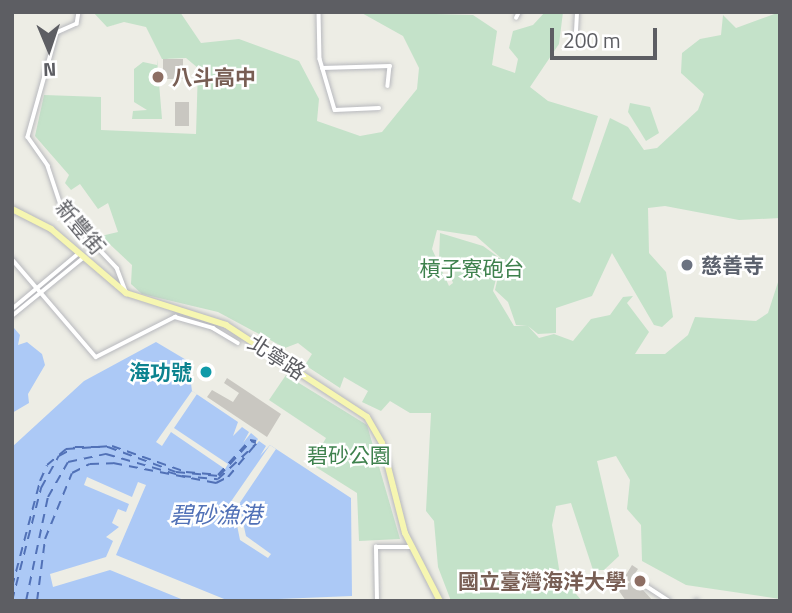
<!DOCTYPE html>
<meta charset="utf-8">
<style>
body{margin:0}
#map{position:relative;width:792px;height:613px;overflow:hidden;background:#edede5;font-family:"Titillium Web","Noto Sans TC",sans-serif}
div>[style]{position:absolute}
.green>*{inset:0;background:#c4e2c9}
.water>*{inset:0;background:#acc9f6}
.pier>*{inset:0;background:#edede5}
.ferry>*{height:2px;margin-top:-1px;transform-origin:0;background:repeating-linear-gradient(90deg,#5171b7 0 9px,transparent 0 16px)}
.building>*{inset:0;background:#c9c7c1;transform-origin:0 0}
.roads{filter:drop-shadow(0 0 2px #b7b8bd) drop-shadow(0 0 2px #b7b8bd)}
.minor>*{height:3.5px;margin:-1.75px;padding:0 1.75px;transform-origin:1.75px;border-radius:1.75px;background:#fff}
.primary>*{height:6px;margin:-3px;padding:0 3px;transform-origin:3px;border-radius:3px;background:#f6f6b1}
.dots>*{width:19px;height:19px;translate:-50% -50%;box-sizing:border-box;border:4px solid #fff;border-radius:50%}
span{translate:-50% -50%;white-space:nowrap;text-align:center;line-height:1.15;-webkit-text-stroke:5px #fff;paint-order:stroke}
.education-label{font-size:21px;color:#785e54;font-weight:700}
.left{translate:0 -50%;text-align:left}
.right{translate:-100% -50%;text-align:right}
.street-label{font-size:21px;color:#5d5e63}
.worship-label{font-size:21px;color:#5b616d;font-weight:700}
.park-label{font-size:21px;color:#3e814d}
.culture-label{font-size:21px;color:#0d838f;font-weight:700}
.water-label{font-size:23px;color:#5171b7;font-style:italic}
.frame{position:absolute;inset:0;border:14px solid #5d5e63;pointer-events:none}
.north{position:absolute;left:14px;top:14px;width:70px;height:70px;-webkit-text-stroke:5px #fff;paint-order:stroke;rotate:178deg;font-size:19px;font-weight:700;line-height:28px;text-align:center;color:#5d5e63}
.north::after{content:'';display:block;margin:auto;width:24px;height:32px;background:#5d5e63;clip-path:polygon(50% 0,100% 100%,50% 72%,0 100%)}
.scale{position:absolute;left:550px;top:28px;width:107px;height:32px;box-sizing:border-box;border:4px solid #5d5e63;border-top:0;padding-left:9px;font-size:21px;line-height:24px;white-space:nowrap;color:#5d5e63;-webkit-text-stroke:5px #fff;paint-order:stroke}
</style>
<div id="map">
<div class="green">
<div style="clip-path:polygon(evenodd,93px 12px,180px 12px,201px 43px,239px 39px,299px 61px,319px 99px,317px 121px,360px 136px,382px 132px,417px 89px,419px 68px,403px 36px,360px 12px,473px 15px,497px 31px,492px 65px,515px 73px,518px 59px,509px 48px,513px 31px,533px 25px,545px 12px,563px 12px,559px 44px,530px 87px,548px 101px,598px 116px,572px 199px,580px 203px,610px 118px,628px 127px,644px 150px,657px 148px,698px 110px,704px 94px,681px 73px,682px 53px,700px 39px,721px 35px,723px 15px,736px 28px,780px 12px,780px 218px,739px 220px,665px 206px,648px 208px,649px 253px,666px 272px,673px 317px,662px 327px,654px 325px,612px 253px,592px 296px,556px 308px,556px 333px,538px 334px,528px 326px,539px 338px,554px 334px,573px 341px,591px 319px,610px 315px,623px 297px,633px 296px,627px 303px,649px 332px,635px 354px,665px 354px,688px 335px,695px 317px,756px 321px,768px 313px,780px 276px,780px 599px,686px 585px,642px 561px,641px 525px,627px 509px,630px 480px,616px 456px,597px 461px,619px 556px,604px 570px,593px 570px,571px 503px,556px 506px,552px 525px,560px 575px,582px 601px,451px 601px,438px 567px,434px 521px,426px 511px,431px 413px,410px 413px,390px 401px,381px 411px,362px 402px,368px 391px,344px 377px,340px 388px,305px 365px,312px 354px,298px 343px,285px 348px,218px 312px,142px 294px,131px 284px,132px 265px,101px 236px,118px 232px,108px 203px,98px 209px,80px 184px,71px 190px,65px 183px,69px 175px,35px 136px,44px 95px,101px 97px,101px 130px,196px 134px,198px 68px,186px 58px,162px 59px,146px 27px,124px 22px,107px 27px,93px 12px,437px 230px,476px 236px,502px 259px,495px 290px,508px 302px,516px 325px,527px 326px,514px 326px,493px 291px,501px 259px,483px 246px,440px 233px,439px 260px,447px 266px,453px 283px,449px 286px,432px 249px,437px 230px)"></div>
<div style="clip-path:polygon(157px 59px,162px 119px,132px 119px,133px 111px,147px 110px,134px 102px,134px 69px,143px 62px,157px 65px)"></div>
<div style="clip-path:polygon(630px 103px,650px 107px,659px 133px,646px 141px,628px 112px)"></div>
<div style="clip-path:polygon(286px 375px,367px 425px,400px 539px,359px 541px,357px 493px,311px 464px,326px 438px,269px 400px)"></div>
</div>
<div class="water">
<div style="clip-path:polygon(14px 328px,20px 335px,18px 345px,27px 342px,42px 354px,45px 365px,28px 394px,29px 403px,12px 413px)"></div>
<div style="clip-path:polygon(156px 342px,188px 361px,192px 391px,238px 422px,233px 436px,242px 427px,249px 432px,243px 443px,251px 433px,258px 439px,252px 449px,259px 441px,266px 446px,260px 456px,270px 445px,351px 498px,352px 596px,229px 601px,116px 555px,146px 485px,138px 482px,132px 497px,87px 477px,84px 485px,129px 504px,126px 512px,118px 509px,112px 523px,119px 527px,106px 537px,113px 541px,106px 557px,50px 574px,53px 587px,110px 570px,186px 601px,12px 601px,12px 447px,84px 381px)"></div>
</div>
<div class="pier">
<div style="clip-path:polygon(192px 391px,197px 394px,174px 428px,228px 464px,225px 469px,171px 432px,162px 446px,156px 442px)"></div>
<div style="clip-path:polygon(270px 445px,276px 449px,239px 504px,246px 536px,271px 554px,268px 558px,240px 540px,232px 500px)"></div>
</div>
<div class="ferry">
<div style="left:12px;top:587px;width:110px;rotate:-75.2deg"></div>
<div style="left:40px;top:481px;width:17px;rotate:-66deg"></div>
<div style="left:47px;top:465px;width:25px;rotate:-40deg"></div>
<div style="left:66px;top:449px;width:46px;rotate:-3.7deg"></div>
<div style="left:112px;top:446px;width:78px;rotate:19.4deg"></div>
<div style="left:186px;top:472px;width:32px;rotate:5deg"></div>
<div style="left:218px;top:475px;width:47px;rotate:-47.6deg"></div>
<div style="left:250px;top:440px;width:6px;rotate:9deg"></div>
<div style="left:12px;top:601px;width:117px;rotate:-75.6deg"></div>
<div style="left:41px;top:488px;width:37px;rotate:-61deg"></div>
<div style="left:59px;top:456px;width:18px;rotate:-29deg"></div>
<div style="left:75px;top:447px;width:33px"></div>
<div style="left:108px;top:447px;width:72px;rotate:20.2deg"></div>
<div style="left:176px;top:472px;width:43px;rotate:5.3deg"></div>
<div style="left:219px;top:476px;width:47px;rotate:-47.6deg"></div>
<div style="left:251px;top:441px;width:5px;rotate:22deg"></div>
<div style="left:26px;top:601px;width:106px;rotate:-78.1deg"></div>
<div style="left:48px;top:497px;width:40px;rotate:-60.3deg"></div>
<div style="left:68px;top:462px;width:39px;rotate:-12deg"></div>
<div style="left:106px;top:454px;width:79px;rotate:16.1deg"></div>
<div style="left:182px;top:476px;width:36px;rotate:5deg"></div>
<div style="left:218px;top:479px;width:52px;rotate:-42.6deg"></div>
<div style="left:37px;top:601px;width:63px;rotate:-82.6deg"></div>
<div style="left:45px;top:539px;width:71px;rotate:-67.8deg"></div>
<div style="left:72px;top:473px;width:20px;rotate:-27deg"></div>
<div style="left:90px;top:464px;width:23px;rotate:-2deg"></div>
<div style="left:113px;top:463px;width:105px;rotate:11deg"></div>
<div style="left:216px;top:483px;width:13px;rotate:-27deg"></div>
<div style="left:228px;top:477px;width:42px;rotate:-49.8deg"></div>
</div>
<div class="building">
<div style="left:183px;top:59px;width:20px;height:20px;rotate:90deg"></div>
<div style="left:175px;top:102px;width:14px;height:24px"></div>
<div style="clip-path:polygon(227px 378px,281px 414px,267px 437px,207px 397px,212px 390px,233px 402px,239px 393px,224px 383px)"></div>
<div style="clip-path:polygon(632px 565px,638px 569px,632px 578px,653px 601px,626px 601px,619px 591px,630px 582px,624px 578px)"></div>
</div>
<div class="roads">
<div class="minor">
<div style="left:79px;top:12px;width:12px;rotate:99deg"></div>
<div style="left:77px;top:24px;width:22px;rotate:156deg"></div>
<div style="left:57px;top:33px;width:108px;rotate:105.6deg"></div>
<div style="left:28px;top:137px;width:35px;rotate:55deg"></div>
<div style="left:48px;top:166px;width:47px;rotate:71.6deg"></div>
<div style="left:63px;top:211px;width:79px;rotate:46.5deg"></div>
<div style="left:117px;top:268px;width:25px;rotate:69deg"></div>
<div style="left:319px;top:12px;width:47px;rotate:88.8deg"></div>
<div style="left:320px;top:59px;width:53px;rotate:73.6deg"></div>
<div style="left:335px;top:110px;width:44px;rotate:-2.6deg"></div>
<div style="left:516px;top:18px;width:7px;rotate:-63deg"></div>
<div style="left:576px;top:32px;width:20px;rotate:-87deg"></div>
<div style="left:322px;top:68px;width:68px;rotate:-1.7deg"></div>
<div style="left:390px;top:66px;width:20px;rotate:96deg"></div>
<div style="left:12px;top:259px;width:129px;rotate:49.4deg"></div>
<div style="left:96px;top:357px;width:89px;rotate:-26.9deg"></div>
<div style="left:175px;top:317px;width:40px;rotate:16deg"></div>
<div style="left:213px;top:328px;width:29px;rotate:31deg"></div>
<div style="left:12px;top:309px;width:86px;rotate:-39.8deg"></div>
<div style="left:12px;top:316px;width:92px;rotate:-39.2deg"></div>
<div style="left:640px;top:582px;width:35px;rotate:33deg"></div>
<div style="left:377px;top:601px;width:54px;rotate:-91.1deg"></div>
<div style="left:376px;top:547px;width:35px"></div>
<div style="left:696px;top:601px;width:1px"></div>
</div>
<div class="primary">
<div style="left:12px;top:209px;width:44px;rotate:27.1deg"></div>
<div style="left:51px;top:229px;width:99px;rotate:40.5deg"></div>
<div style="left:126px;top:293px;width:105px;rotate:17.7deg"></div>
<div style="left:226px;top:325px;width:168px;rotate:33.1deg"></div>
<div style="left:367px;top:417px;width:30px;rotate:60deg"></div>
<div style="left:382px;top:443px;width:93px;rotate:75.7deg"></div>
<div style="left:405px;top:533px;width:76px;rotate:62.8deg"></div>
</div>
</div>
<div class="dots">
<div style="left:158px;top:77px;background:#8d6e63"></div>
<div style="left:687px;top:265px;background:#6b7280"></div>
<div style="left:206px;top:372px;background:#0f9aa8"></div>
<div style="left:640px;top:581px;background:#8d6e63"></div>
</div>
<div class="education-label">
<span class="left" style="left:172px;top:77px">八斗高中</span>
<span class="right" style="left:626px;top:581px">國立臺灣海洋大學</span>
</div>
<div class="street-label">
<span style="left:81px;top:227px;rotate:50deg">新豐街</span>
<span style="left:277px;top:357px;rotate:33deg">北寧路</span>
</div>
<div class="worship-label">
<span class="left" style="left:701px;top:265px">慈善寺</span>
</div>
<div class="park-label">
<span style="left:472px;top:268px">槓子寮砲台</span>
<span style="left:349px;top:455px">碧砂公園</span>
</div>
<div class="culture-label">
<span class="right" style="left:192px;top:372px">海功號</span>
</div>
<div class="water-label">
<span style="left:216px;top:515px">碧砂漁港</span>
</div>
<div class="frame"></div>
<div class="north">N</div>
<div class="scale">200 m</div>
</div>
